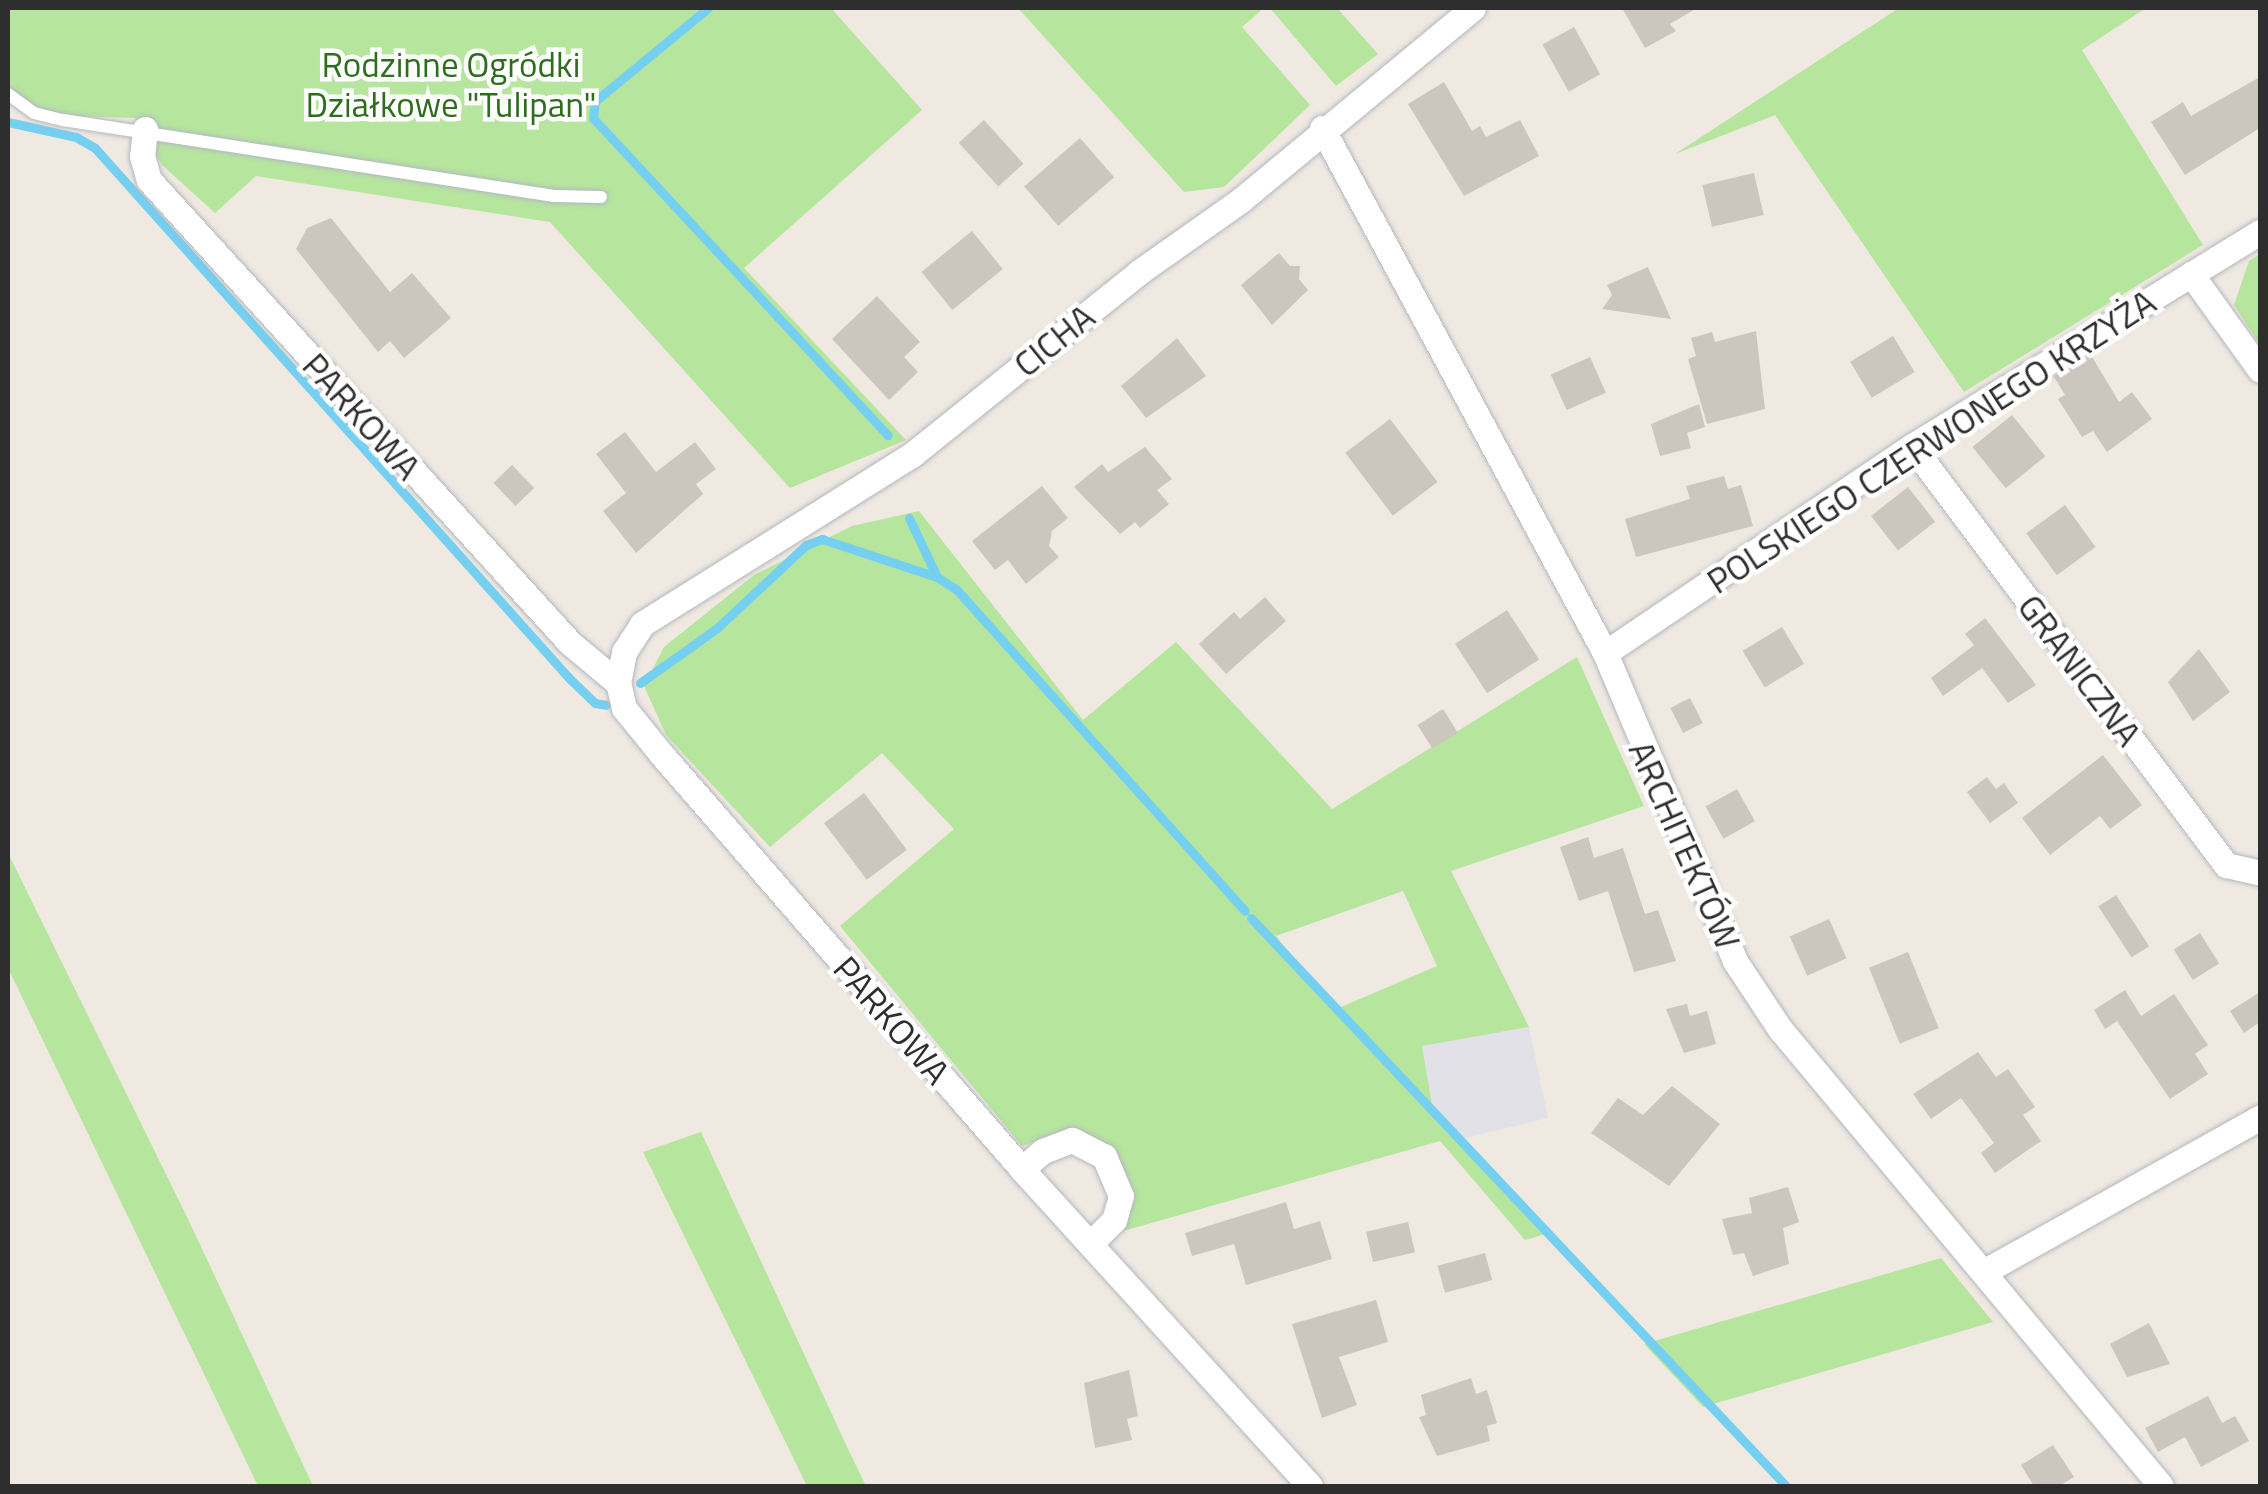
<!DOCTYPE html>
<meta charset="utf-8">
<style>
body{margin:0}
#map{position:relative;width:2268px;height:1494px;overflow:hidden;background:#efe9e1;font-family:"Titillium Web",sans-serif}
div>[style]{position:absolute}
.industrial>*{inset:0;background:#e3e1e8}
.green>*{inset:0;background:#b6e59e}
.stream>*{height:9px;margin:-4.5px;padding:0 4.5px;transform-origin:4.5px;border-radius:4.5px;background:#75cff0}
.building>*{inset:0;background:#cbc7bf;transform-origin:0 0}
.roads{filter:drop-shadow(0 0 2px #b4b7c1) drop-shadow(0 0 2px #b4b7c1)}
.lane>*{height:12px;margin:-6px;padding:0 6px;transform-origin:6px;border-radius:6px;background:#fff}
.street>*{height:25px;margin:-12.5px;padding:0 12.5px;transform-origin:12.5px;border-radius:12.5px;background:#fff}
span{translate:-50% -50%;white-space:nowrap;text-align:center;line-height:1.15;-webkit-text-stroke:9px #fff;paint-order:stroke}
.park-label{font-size:35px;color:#2c6e1b}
.street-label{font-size:35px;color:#2e2e2e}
.frame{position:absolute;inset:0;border:10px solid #2e2e2e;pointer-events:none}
</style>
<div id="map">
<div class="industrial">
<div style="clip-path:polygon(1529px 1027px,1548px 1118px,1462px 1139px,1432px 1105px,1421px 1045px)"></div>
</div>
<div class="green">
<div style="clip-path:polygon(8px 8px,831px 8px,922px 110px,744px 268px,906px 440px,790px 488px,550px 222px,256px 176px,215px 213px,162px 165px,135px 118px,39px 115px,8px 94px)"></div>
<div style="clip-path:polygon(1018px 8px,1264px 8px,1242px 27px,1310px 105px,1224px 187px,1184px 192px)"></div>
<div style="clip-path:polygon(1270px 8px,1337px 8px,1378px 54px,1336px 86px)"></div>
<div style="clip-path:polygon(1899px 8px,2146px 8px,2082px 50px,2203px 245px,1964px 392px,1775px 115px,1675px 154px)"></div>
<div style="clip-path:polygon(2260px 254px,2260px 345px,2234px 305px,2249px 261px)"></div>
<div style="clip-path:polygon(evenodd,919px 511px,1083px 720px,1176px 642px,1332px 809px,1577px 657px,1644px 806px,1451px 871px,1529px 1027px,1422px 1046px,1432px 1105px,1549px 1233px,1525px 1240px,1440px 1141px,1116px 1233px,1126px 1224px,1129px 1187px,1070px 1130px,1022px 1146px,840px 926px,954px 829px,882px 753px,770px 847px,666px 735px,644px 686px,664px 647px,754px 575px,852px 526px,919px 511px,1403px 891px,1437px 966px,1334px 1010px,1276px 936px,1403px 891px)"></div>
<div style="clip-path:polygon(8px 853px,188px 1219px,313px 1486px,258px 1486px,8px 968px)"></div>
<div style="clip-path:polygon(701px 1132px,849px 1451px,866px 1486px,807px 1486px,643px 1152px)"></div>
<div style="clip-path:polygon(1941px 1258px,1993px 1322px,1703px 1407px,1644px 1344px)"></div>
</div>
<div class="stream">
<div style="left:708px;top:8px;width:146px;rotate:140.5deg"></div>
<div style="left:595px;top:101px;width:17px;rotate:97deg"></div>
<div style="left:593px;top:118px;width:433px;rotate:47.1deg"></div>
<div style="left:8px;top:122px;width:70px;rotate:12.4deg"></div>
<div style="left:76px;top:137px;width:22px;rotate:30deg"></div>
<div style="left:95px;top:148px;width:711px;rotate:48.19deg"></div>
<div style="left:569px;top:678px;width:36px;rotate:44deg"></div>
<div style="left:595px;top:703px;width:11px;rotate:10deg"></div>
<div style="left:909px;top:518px;width:65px;rotate:64.6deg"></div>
<div style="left:640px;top:683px;width:95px;rotate:-35.5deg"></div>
<div style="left:717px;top:628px;width:122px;rotate:-43deg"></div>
<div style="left:806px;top:545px;width:17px;rotate:-21deg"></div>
<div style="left:822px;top:539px;width:121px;rotate:18.3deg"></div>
<div style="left:937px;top:577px;width:24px;rotate:33deg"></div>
<div style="left:957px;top:590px;width:431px;rotate:48.1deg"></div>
<div style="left:1251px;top:918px;width:780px;rotate:46.71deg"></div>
</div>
<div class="building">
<div style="clip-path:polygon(1622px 8px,1697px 8px,1670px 24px,1676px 31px,1645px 48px)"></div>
<div style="left:1574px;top:27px;width:54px;height:36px;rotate:61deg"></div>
<div style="clip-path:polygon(2260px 77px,2260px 128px,2185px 175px,2151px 122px,2183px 102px,2191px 116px)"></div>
<div style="clip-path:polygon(1444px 82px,1472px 131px,1480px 126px,1486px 137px,1520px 120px,1539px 156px,1464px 196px,1408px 104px)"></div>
<div style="left:984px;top:120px;width:59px;height:34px;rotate:48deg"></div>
<div style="left:1080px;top:138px;width:52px;height:74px;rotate:49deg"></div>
<div style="left:1754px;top:173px;width:43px;height:53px;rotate:77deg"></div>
<div style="clip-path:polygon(331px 218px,390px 292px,412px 273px,451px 318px,404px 358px,390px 341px,378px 352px,296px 249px,307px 228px)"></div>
<div style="left:972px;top:231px;width:49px;height:65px;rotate:51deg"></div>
<div style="clip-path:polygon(1279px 253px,1290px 266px,1300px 266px,1299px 279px,1308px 290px,1272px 325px,1241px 285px)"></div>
<div style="clip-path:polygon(1648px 267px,1671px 319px,1602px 309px,1612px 295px,1607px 285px)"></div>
<div style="clip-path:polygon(877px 296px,920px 342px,904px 357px,918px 372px,889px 400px,832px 339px)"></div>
<div style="clip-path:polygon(1756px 331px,1765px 409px,1707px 424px,1688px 359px,1696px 356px,1691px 338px,1712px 332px,1715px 342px)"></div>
<div style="left:1893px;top:336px;width:42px;height:50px;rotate:59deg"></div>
<div style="clip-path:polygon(1177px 338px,1206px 376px,1146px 418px,1121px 386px)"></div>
<div style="clip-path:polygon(2091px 355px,2119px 402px,2132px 392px,2152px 419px,2107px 452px,2093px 431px,2082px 437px,2058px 399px,2065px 395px,2054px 377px)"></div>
<div style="left:1590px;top:357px;width:39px;height:43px;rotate:66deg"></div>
<div style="clip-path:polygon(1699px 404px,1705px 427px,1687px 433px,1691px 448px,1660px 456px,1651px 424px)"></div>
<div style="left:2012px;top:415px;width:53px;height:51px;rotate:51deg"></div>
<div style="left:1390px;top:419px;width:79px;height:56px;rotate:53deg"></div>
<div style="clip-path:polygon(625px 432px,656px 472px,695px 442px,716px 469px,696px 484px,703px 494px,636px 553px,603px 511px,626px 493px,596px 454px)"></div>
<div style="clip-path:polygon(1145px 447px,1172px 479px,1157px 490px,1169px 504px,1140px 528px,1135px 522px,1120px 534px,1074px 487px,1102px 464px,1108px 472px)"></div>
<div style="left:512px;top:465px;width:32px;height:26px;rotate:46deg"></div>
<div style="clip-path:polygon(1724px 476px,1728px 489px,1741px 485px,1753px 526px,1636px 557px,1625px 519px,1690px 499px,1686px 486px)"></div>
<div style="clip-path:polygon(1042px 486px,1068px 518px,1052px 531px,1049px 546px,1059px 557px,1026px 584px,1008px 560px,995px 570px,972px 541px)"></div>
<div style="left:1908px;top:487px;width:44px;height:47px;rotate:52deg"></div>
<div style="left:2065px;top:505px;width:52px;height:48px;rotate:54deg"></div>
<div style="clip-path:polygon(1265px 597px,1286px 621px,1226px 674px,1199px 644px,1234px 612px,1240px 619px)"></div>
<div style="left:1507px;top:610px;width:59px;height:62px;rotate:57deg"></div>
<div style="clip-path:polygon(1985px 618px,2036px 685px,2008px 703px,1982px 668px,1943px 696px,1931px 678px,1974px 645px,1965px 634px)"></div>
<div style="left:1782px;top:627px;width:43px;height:46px;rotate:59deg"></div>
<div style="clip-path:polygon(2199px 649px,2230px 692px,2193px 721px,2168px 682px)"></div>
<div style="left:1690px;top:698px;width:28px;height:22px;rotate:63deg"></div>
<div style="left:1443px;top:709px;width:28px;height:30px;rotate:58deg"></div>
<div style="clip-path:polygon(2103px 755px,2142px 805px,2110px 829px,2100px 816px,2050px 855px,2022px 818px)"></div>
<div style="clip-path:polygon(1987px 777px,1996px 789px,2004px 783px,2018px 803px,1990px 823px,1967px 792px)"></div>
<div style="left:1737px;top:789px;width:37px;height:36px;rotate:61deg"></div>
<div style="left:864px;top:793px;width:71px;height:50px;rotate:53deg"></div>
<div style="clip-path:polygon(1588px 837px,1594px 858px,1623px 848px,1645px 914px,1658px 910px,1676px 961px,1634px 972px,1608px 891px,1579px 901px,1560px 847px)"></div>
<div style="left:2116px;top:895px;width:61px;height:21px;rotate:57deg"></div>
<div style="left:1829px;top:919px;width:43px;height:43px;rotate:66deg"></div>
<div style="left:2200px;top:933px;width:36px;height:31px;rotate:58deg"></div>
<div style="left:1908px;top:952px;width:82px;height:42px;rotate:68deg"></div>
<div style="clip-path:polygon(2125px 990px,2141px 1016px,2174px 994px,2208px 1045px,2195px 1054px,2208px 1074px,2170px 1099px,2117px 1021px,2105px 1029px,2094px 1010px)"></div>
<div style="clip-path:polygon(2260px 992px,2260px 1022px,2244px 1033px,2230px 1011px)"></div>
<div style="clip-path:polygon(1687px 1004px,1690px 1016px,1707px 1011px,1716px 1044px,1684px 1053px,1666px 1009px)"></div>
<div style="clip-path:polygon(1978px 1052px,1996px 1077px,2008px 1069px,2035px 1107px,2023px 1115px,2041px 1141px,1995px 1173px,1981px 1153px,1994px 1143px,1961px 1098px,1931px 1119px,1913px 1094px)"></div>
<div style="clip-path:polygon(1672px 1086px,1720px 1124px,1669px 1186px,1591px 1133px,1618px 1098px,1643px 1115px)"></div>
<div style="clip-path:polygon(1788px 1187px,1799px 1222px,1783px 1228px,1789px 1264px,1753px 1276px,1744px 1253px,1733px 1255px,1722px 1219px,1752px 1213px,1749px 1198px)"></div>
<div style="clip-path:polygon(1286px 1202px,1294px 1229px,1320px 1221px,1332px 1259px,1246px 1285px,1234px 1244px,1192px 1256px,1185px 1233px)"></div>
<div style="left:1408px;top:1222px;width:31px;height:43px;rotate:77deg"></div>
<div style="left:1485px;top:1253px;width:28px;height:49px;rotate:75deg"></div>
<div style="clip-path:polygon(1376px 1300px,1388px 1342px,1339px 1357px,1357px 1405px,1322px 1418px,1292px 1324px)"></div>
<div style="clip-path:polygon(2149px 1323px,2170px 1364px,2127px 1377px,2110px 1344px)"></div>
<div style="clip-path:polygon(1129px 1370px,1138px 1416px,1127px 1419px,1132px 1440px,1095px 1448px,1084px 1383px)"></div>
<div style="clip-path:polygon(1471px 1378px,1476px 1394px,1487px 1390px,1497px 1423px,1487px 1426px,1490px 1441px,1437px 1456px,1419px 1417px,1426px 1415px,1421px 1395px)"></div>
<div style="clip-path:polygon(2208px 1396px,2222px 1423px,2235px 1416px,2249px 1441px,2201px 1467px,2185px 1437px,2158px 1452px,2145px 1428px)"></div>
<div style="clip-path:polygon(2053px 1445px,2074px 1477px,2059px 1486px,2034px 1486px,2021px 1465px)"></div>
</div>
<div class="roads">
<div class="lane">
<div style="left:8px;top:94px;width:32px;rotate:36deg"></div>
<div style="left:34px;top:113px;width:30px;rotate:14deg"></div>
<div style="left:63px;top:120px;width:497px;rotate:8.8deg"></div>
<div style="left:554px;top:196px;width:47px;rotate:1.2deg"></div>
</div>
<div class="street">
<div style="left:1322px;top:128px;width:596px;rotate:61.67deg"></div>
<div style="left:1605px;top:653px;width:334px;rotate:67.1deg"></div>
<div style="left:1735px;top:961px;width:82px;rotate:56.5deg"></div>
<div style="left:1780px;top:1029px;width:595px;rotate:50.18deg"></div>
<div style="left:145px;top:129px;width:27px;rotate:96deg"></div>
<div style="left:142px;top:156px;width:25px;rotate:74deg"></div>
<div style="left:149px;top:180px;width:626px;rotate:47.72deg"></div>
<div style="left:570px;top:643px;width:62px;rotate:39.8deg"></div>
<div style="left:2191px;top:274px;width:118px;rotate:54.3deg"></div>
<div style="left:1912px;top:446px;width:524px;rotate:53.15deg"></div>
<div style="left:2226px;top:865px;width:35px;rotate:13deg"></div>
<div style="left:1605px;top:653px;width:370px;rotate:-34deg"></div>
<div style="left:1912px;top:446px;width:409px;rotate:-31.6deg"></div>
<div style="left:1022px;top:1169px;width:28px;rotate:-41deg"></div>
<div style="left:1043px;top:1151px;width:31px;rotate:-21deg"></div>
<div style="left:1072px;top:1140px;width:36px;rotate:27deg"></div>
<div style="left:1104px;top:1156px;width:43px;rotate:67deg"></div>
<div style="left:1121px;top:1196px;width:25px;rotate:106deg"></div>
<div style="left:1114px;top:1220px;width:34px;rotate:135deg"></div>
<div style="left:1985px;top:1271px;width:315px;rotate:-29.2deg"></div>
<div style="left:1310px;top:1486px;width:428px;rotate:-132.3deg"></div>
<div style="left:1022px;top:1169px;width:549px;rotate:-131.01deg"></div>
<div style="left:662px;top:755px;width:60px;rotate:-129deg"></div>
<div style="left:624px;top:708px;width:26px;rotate:-103deg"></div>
<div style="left:618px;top:683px;width:32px;rotate:-79deg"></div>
<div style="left:624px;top:652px;width:33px;rotate:-57deg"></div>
<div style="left:642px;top:624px;width:320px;rotate:-32.1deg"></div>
<div style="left:913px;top:454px;width:290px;rotate:-38.8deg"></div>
<div style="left:1139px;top:272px;width:125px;rotate:-35.2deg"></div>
<div style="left:1241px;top:200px;width:301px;rotate:-39.6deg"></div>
</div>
</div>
<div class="park-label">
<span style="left:451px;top:84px">Rodzinne Ogródki<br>Działkowe "Tulipan"</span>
</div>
<div class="street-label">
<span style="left:1054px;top:340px;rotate:-39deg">CICHA</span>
<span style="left:362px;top:416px;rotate:48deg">PARKOWA</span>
<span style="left:1931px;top:441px;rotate:-33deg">POLSKIEGO CZERWONEGO KRZYŻA</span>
<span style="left:2080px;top:670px;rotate:53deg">GRANICZNA</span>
<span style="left:1685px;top:845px;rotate:66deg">ARCHITEKTÓW</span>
<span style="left:892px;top:1020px;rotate:49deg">PARKOWA</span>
</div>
<div class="frame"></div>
</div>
